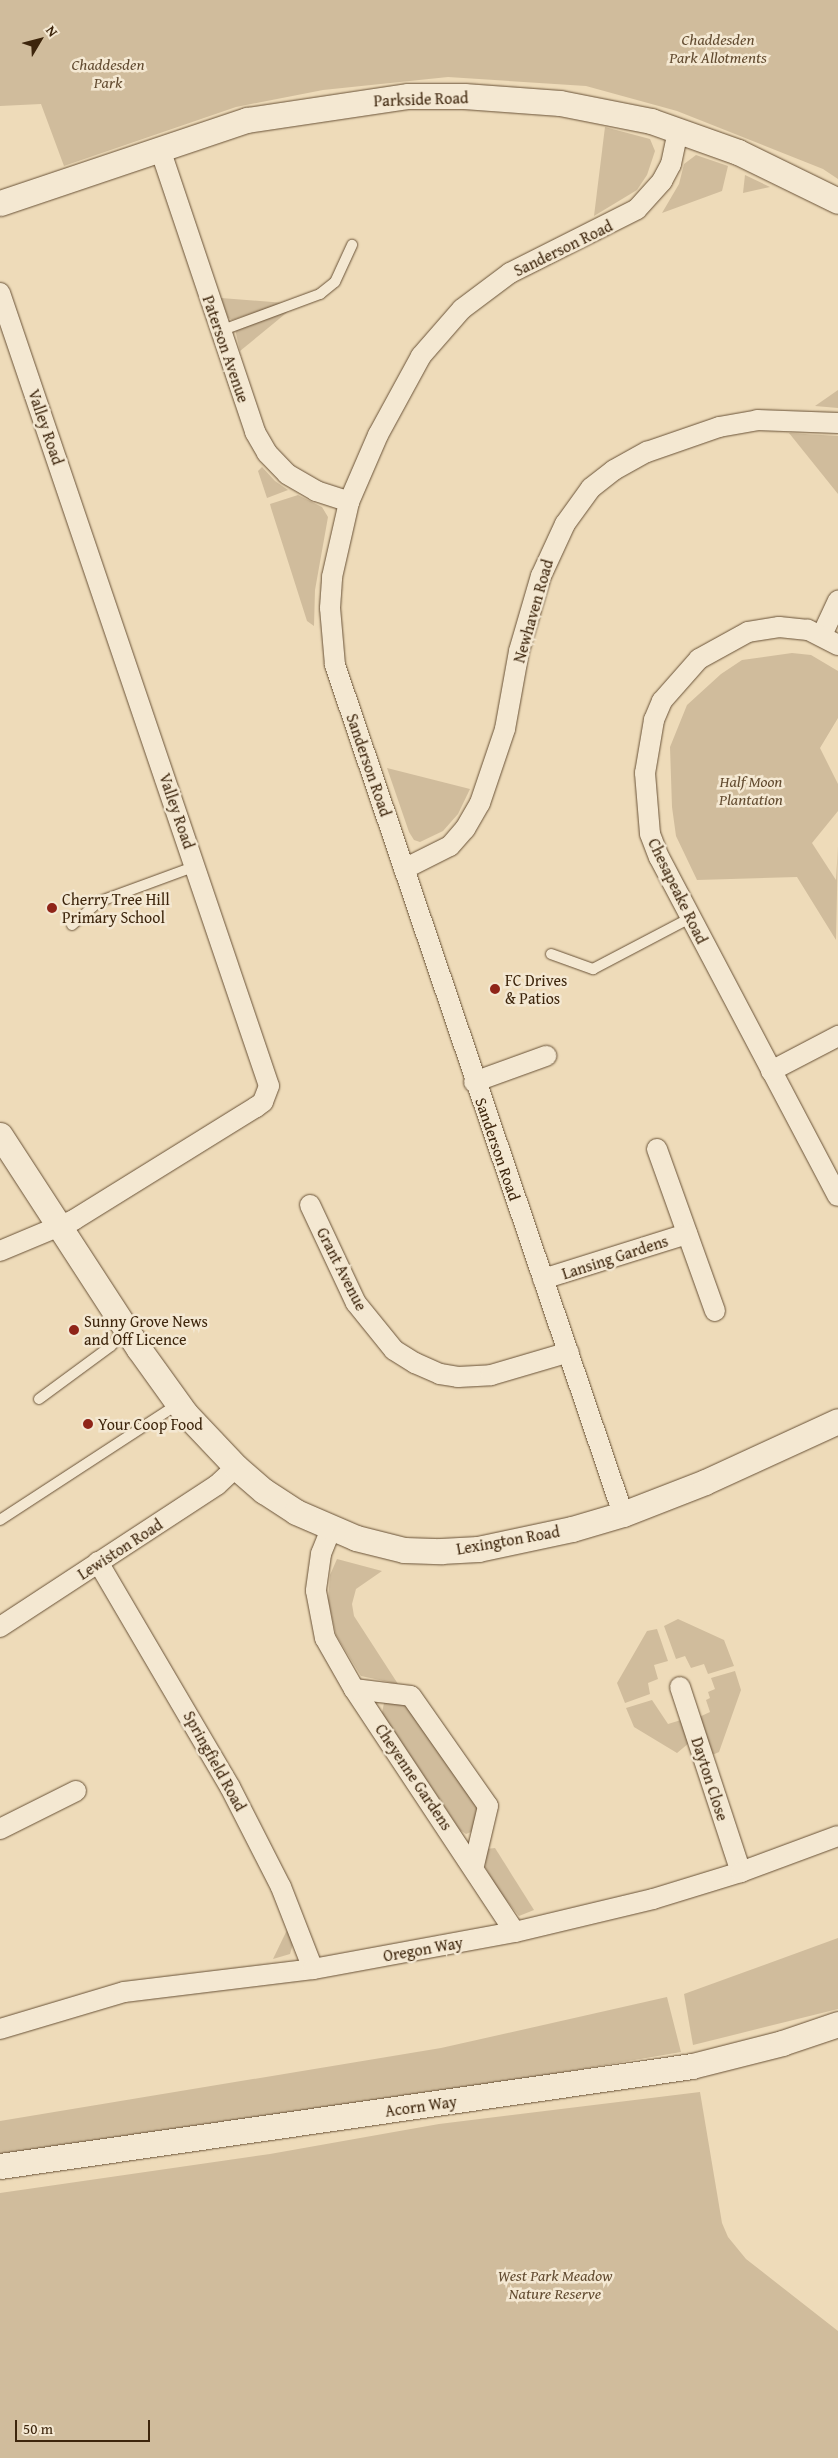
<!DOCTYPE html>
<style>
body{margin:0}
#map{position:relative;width:838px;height:2458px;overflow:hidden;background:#eedbb9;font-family:"Gentium Book Plus",serif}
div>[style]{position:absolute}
.green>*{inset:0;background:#d0bc9c}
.roads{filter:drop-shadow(0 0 1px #695237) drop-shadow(0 0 1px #695237)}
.service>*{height:10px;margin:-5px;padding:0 5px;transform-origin:5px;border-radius:5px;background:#f4e8d2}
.minor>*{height:20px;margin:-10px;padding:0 10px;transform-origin:10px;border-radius:10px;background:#f4e8d2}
.tertiary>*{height:25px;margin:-12.5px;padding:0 12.5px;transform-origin:12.5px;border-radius:12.5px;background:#f4e8d2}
.dots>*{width:14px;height:14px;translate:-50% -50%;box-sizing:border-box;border:2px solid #f4e8d2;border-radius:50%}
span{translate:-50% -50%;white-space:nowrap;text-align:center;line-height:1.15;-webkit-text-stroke:5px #f4e8d2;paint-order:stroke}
.park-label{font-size:16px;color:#624b30;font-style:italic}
.street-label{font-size:16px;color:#3d250c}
.poi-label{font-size:16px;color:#3d250c}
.left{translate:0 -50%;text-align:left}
.north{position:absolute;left:15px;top:15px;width:50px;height:50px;-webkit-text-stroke:4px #f4e8d2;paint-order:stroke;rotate:53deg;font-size:14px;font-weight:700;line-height:20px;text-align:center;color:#3d250c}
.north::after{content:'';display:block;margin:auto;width:18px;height:22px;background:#3d250c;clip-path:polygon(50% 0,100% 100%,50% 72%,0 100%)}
.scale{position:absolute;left:15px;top:2420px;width:135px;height:22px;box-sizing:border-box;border:2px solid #3d250c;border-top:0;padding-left:6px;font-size:15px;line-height:18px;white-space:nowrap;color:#3d250c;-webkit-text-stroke:4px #f4e8d2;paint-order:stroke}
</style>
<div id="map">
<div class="green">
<div style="clip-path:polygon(0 0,838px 0,838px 179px,823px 169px,677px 111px,586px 86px,448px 77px,323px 90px,236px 107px,64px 166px,41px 104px,0 106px)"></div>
<div style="clip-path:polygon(605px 127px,650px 139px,655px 151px,647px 175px,637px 190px,594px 216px)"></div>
<div style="clip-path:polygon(696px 155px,728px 166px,722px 191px,662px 213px,679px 184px,684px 164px)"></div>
<div style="clip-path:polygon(745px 175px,770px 187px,743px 193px)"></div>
<div style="clip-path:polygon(221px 298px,285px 303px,232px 320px,228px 318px)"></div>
<div style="clip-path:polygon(290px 310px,240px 351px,235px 329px)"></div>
<div style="clip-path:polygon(838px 390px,838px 408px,815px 406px)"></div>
<div style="clip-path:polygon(789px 433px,838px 436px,838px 494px)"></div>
<div style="clip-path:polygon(262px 467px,275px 481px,288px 490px,267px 498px,258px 471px)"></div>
<div style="clip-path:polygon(298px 495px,322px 507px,328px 517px,315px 590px,314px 626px,307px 621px,271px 508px,270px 504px)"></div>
<div style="clip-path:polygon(792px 653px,811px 655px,838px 671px,838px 718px,820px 748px,838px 784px,838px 811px,812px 843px,836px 880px,838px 846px,836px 940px,797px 877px,697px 880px,676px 836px,672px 807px,670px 747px,687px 705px,721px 674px,742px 660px)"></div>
<div style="clip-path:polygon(387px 768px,470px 789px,458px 814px,443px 831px,420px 842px,414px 840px,409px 832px)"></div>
<div style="clip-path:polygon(337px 1559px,382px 1571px,356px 1589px,352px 1604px,354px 1616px,398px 1684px,361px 1676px,336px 1635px,328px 1600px,330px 1575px)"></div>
<div style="clip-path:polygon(678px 1619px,724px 1640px,734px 1666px,708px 1674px,704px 1664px,691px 1668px,685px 1656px,676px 1659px,664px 1626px)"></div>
<div style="clip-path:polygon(657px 1629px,668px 1661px,654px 1665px,658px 1679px,648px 1683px,650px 1694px,625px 1703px,617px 1683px,647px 1631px)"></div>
<div style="clip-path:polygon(735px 1671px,741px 1690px,719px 1752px,710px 1756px,697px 1718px,710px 1712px,706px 1700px,710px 1698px,708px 1692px,715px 1689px,711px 1678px)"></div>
<div style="clip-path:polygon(652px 1700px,668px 1724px,681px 1720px,689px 1743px,677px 1753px,634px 1727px,626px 1708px)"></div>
<div style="clip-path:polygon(404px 1702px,479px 1805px,475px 1829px,471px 1832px,466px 1834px,460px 1830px,382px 1713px,384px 1703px)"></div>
<div style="clip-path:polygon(495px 1848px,534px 1910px,519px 1916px,499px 1891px,485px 1867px,486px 1849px)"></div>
<div style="clip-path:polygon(287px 1930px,293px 1944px,290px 1954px,273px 1959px)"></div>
<div style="clip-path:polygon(838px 1938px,838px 2009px,693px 2045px,684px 1994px)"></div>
<div style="clip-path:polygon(667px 1997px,681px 2052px,541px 2076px,0 2154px,0 2121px,441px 2048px)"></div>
<div style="clip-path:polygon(700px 2092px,722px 2223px,728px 2237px,746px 2259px,838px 2331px,838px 2458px,0 2458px,0 2193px,270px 2154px,439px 2124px)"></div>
</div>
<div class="roads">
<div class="service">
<div style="left:220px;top:331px;width:107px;rotate:-20.3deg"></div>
<div style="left:320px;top:294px;width:19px;rotate:-39deg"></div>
<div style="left:335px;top:282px;width:41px;rotate:-65.3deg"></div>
<div style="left:72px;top:925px;width:35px;rotate:-41deg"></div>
<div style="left:98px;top:902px;width:104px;rotate:-20.2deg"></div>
<div style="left:551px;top:954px;width:45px;rotate:19.7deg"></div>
<div style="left:593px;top:969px;width:110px;rotate:-27.7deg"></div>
<div style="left:39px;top:1399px;width:89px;rotate:-36.4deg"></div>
<div style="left:111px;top:1346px;width:21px;rotate:-49deg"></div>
<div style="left:0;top:1520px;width:212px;rotate:-33.1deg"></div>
</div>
<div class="minor">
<div style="left:160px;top:149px;width:299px;rotate:71.4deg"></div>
<div style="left:255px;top:432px;width:24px;rotate:60deg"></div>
<div style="left:267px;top:453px;width:29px;rotate:46deg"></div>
<div style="left:287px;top:474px;width:34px;rotate:30deg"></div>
<div style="left:316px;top:491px;width:35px;rotate:18deg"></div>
<div style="left:0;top:293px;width:837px;rotate:71.26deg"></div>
<div style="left:269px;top:1086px;width:17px;rotate:111deg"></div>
<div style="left:263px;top:1102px;width:9px;rotate:144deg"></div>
<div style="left:256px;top:1107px;width:214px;rotate:148.2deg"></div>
<div style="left:74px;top:1220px;width:80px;rotate:157.3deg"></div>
<div style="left:822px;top:635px;width:38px;rotate:-65deg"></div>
<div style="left:838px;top:645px;width:34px;rotate:-153deg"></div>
<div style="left:808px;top:630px;width:29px;rotate:-174deg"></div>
<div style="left:779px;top:627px;width:31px;rotate:171deg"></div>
<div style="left:748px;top:632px;width:56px;rotate:151.1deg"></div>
<div style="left:699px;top:659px;width:56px;rotate:131.4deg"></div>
<div style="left:662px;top:701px;width:21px;rotate:113deg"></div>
<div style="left:654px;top:720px;width:54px;rotate:99.6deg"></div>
<div style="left:645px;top:773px;width:61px;rotate:85.3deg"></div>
<div style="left:650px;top:834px;width:25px;rotate:69deg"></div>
<div style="left:659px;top:857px;width:383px;rotate:62.2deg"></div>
<div style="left:404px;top:869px;width:51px;rotate:-26.6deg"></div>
<div style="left:450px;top:846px;width:23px;rotate:-49deg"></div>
<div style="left:465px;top:829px;width:30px;rotate:-60deg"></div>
<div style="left:480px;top:803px;width:78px;rotate:-71.3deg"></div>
<div style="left:505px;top:729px;width:79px;rotate:-79.8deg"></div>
<div style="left:519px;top:651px;width:78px;rotate:-73.7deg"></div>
<div style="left:541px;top:576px;width:57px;rotate:-65.2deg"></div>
<div style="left:565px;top:524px;width:44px;rotate:-54.2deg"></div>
<div style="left:591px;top:488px;width:29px;rotate:-38deg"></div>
<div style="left:614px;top:470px;width:38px;rotate:-29deg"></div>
<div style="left:647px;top:452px;width:76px;rotate:-19.1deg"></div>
<div style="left:719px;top:427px;width:39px;rotate:-10deg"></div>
<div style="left:757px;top:420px;width:81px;rotate:2.1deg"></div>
<div style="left:771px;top:1071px;width:76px;rotate:-27.6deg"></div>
<div style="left:474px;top:1082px;width:77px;rotate:-19.9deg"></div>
<div style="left:657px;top:1149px;width:172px;rotate:70.3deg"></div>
<div style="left:310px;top:1205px;width:108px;rotate:64.9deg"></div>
<div style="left:356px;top:1303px;width:60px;rotate:51deg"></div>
<div style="left:394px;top:1350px;width:25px;rotate:32deg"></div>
<div style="left:415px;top:1363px;width:27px;rotate:24deg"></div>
<div style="left:440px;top:1374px;width:18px;rotate:9deg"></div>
<div style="left:458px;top:1377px;width:33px;rotate:-3deg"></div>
<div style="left:491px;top:1375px;width:81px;rotate:-16.4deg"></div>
<div style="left:543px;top:1279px;width:151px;rotate:-17.4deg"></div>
<div style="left:623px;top:1514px;width:897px;rotate:-108.74deg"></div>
<div style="left:335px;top:665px;width:57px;rotate:-95deg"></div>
<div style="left:330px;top:608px;width:31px;rotate:-86deg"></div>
<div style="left:332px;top:577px;width:77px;rotate:-77.2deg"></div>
<div style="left:349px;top:502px;width:73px;rotate:-66.6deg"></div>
<div style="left:378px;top:435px;width:90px;rotate:-61.4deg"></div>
<div style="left:421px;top:356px;width:62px;rotate:-48.9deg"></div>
<div style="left:462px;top:309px;width:60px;rotate:-36.9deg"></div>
<div style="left:510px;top:273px;width:142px;rotate:-26.7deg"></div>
<div style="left:637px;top:209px;width:38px;rotate:-48deg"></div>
<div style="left:662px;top:181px;width:19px;rotate:-62deg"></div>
<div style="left:671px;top:164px;width:35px;rotate:-78deg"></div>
<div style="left:331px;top:1529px;width:27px;rotate:112deg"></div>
<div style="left:321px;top:1554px;width:37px;rotate:98deg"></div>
<div style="left:316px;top:1591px;width:48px;rotate:79.2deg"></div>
<div style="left:325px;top:1638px;width:59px;rotate:60.4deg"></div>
<div style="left:354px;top:1689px;width:291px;rotate:56.5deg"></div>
<div style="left:98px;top:1562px;width:261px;rotate:59.6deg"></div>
<div style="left:230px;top:1787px;width:112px;rotate:63deg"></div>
<div style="left:281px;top:1887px;width:88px;rotate:68.7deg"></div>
<div style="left:0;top:1627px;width:259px;rotate:-33.2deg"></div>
<div style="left:217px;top:1485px;width:26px;rotate:-43deg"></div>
<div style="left:680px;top:1687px;width:195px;rotate:71.8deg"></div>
<div style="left:354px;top:1689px;width:57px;rotate:7deg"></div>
<div style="left:411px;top:1696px;width:134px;rotate:55deg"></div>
<div style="left:488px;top:1806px;width:61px;rotate:103.3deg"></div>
<div style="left:0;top:1829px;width:85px;rotate:-26.6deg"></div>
<div style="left:0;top:2029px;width:129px;rotate:-16.6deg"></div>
<div style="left:124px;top:1992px;width:190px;rotate:-6.9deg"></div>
<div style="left:313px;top:1969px;width:205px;rotate:-10.4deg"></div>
<div style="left:515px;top:1932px;width:142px;rotate:-13.4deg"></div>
<div style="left:653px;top:1899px;width:92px;rotate:-17.1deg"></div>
<div style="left:741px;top:1872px;width:103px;rotate:-20.4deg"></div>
</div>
<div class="tertiary">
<div style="left:0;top:203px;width:261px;rotate:-18.6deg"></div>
<div style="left:247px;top:120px;width:163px;rotate:-8.5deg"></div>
<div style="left:408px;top:96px;width:56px"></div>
<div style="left:464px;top:96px;width:96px;rotate:4.2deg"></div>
<div style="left:560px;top:103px;width:93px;rotate:11.2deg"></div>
<div style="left:651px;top:121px;width:92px;rotate:19.6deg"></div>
<div style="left:738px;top:152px;width:111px;rotate:26.1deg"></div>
<div style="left:0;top:1135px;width:255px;rotate:57deg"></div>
<div style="left:139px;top:1349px;width:79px;rotate:54.3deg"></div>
<div style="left:185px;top:1413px;width:74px;rotate:46.6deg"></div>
<div style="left:236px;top:1467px;width:37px;rotate:41deg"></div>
<div style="left:264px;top:1491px;width:38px;rotate:33deg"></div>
<div style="left:296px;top:1512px;width:65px;rotate:23.4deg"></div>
<div style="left:356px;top:1538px;width:49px;rotate:14deg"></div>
<div style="left:404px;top:1550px;width:37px;rotate:2deg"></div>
<div style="left:441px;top:1551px;width:37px;rotate:-3deg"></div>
<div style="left:478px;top:1549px;width:96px;rotate:-12deg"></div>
<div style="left:572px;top:1529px;width:53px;rotate:-16.4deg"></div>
<div style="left:623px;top:1514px;width:88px;rotate:-21.3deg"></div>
<div style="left:705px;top:1482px;width:146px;rotate:-24.6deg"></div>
<div style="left:0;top:2166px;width:699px;rotate:-8.22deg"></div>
<div style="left:692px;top:2066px;width:93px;rotate:-14.3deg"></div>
<div style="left:782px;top:2043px;width:59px;rotate:-18.7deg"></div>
</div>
</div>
<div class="dots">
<div style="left:52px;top:908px;background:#8f2418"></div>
<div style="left:495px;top:989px;background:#8f2418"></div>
<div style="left:74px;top:1330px;background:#8f2418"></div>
<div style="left:88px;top:1424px;background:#8f2418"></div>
</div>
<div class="park-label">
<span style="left:718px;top:48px">Chaddesden<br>Park Allotments</span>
<span style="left:108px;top:73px">Chaddesden<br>Park</span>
<span style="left:751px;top:790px">Half Moon<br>Plantation</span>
<span style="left:555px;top:2284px">West Park Meadow<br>Nature Reserve</span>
</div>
<div class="street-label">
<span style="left:421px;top:99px;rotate:-2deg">Parkside Road</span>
<span style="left:563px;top:248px;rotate:-26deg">Sanderson Road</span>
<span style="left:226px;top:349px;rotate:71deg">Paterson Avenue</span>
<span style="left:46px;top:427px;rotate:71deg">Valley Road</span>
<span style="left:533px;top:611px;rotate:-74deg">Newhaven Road</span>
<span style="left:369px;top:765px;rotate:71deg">Sanderson Road</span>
<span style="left:177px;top:811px;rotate:71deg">Valley Road</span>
<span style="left:678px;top:891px;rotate:64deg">Chesapeake Road</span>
<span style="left:498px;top:1149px;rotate:71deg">Sanderson Road</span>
<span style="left:615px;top:1257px;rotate:-18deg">Lansing Gardens</span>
<span style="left:342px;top:1269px;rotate:63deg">Grant Avenue</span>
<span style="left:508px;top:1540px;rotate:-10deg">Lexington Road</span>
<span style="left:120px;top:1549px;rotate:-33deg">Lewiston Road</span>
<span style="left:215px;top:1761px;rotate:61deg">Springfield Road</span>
<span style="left:414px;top:1777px;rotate:56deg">Cheyenne Gardens</span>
<span style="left:710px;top:1779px;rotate:72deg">Dayton Close</span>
<span style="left:423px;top:1949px;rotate:-10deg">Oregon Way</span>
<span style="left:421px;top:2106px;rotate:-8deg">Acorn Way</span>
</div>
<div class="poi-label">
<span class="left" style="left:62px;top:908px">Cherry Tree Hill<br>Primary School</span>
<span class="left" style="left:505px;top:989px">FC Drives<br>&amp; Patios</span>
<span class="left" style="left:84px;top:1330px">Sunny Grove News<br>and Off Licence</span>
<span class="left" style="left:98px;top:1424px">Your Coop Food</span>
</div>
<div class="north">N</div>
<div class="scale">50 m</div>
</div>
